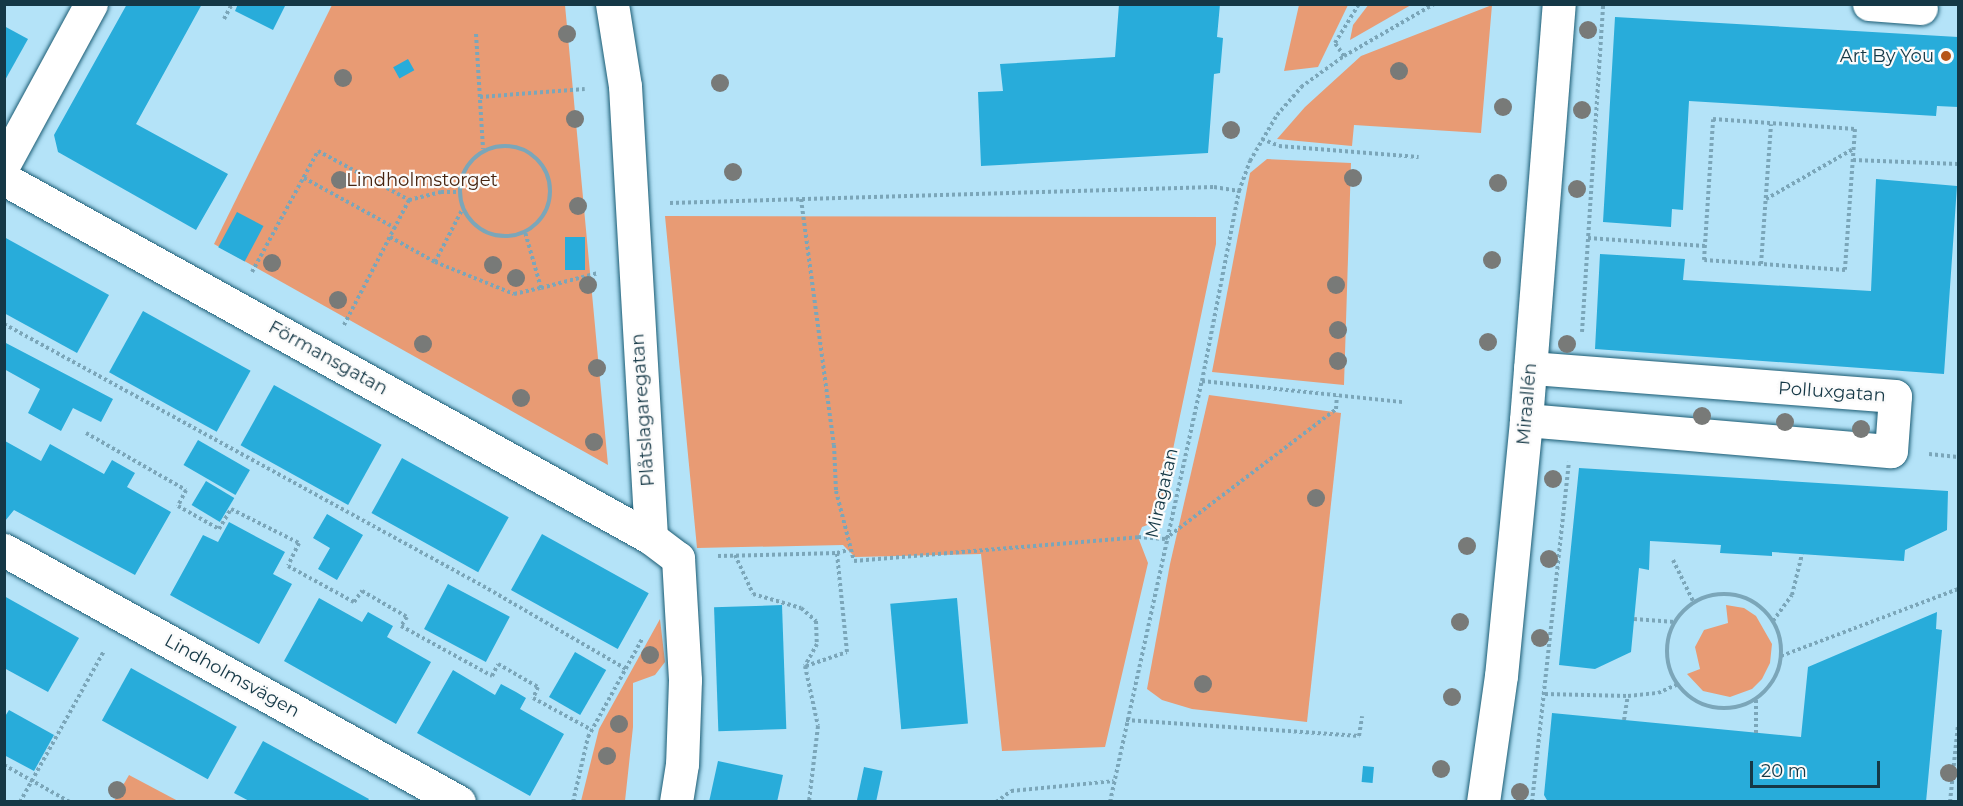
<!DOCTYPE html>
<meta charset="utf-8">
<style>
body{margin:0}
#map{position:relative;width:1963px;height:806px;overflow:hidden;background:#b4e3f8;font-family:Montserrat,sans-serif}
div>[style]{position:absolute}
.green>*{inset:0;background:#e89b74}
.building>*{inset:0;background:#28acda;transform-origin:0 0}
.path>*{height:4px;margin-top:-2px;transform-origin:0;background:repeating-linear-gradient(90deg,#7ba6b9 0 3px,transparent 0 6px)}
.path>.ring{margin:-2px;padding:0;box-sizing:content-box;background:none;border:4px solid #7ba6b9;border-radius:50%}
.roads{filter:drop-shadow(0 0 2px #1b5c74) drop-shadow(0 0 2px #1b5c74)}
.minor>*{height:33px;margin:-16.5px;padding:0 16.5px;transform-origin:16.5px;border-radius:16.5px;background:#fff}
.trees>*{width:18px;height:18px;margin:-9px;border-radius:50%;background:#787a78}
.dots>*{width:16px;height:16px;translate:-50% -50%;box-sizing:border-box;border:3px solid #fbfbfb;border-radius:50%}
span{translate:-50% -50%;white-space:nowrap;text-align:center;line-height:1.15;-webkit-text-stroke:4.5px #fbfbfb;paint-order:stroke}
.poi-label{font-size:18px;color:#153846}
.right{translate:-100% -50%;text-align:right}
.park-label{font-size:18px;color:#472410}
.street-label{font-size:18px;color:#153846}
.frame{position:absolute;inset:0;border:6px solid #153846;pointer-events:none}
.scale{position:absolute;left:1750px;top:761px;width:130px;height:27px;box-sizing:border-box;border:3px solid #153846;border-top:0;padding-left:8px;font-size:18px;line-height:21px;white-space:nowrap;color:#153846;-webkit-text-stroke:4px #fbfbfb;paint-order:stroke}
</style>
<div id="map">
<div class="green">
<div style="clip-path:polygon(1369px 4px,1411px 4px,1411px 5px,1350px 40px,1353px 25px)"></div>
<div style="clip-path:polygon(332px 5px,565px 5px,608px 465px,214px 244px)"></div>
<div style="clip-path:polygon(1299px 5px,1348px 5px,1318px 67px,1284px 71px)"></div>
<div style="clip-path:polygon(1492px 5px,1481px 133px,1354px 125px,1352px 146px,1277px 139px,1305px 107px,1361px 56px)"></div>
<div style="clip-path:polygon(1267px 159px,1351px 163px,1344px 385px,1212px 372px,1250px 173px)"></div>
<div style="clip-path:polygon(665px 216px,1216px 217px,1216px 244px,1158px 521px,1142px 527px,1138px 537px,1148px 563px,1105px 747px,1002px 751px,981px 554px,855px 557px,843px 545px,697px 548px)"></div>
<div style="clip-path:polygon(1209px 395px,1341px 413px,1307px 722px,1192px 709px,1162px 700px,1147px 689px,1170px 564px)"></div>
<div style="clip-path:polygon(1726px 605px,1744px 608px,1756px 616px,1772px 644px,1770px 663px,1762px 679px,1752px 689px,1730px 697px,1703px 691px,1687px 674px,1700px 669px,1695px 647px,1704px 630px,1728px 623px)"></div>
<div style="clip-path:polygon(660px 619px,665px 662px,655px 675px,633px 683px,633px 727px,625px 801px,581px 801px,599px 729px)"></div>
<div style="clip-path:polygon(129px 775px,178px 801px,114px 801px)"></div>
</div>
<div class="building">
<div style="clip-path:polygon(127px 4px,202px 4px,136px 124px,228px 174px,196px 230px,58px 152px,54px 135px)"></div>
<div style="clip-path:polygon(238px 4px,286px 4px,273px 30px,235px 11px)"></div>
<div style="clip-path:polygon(1119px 4px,1220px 4px,1217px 37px,1223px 38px,1220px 73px,1214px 74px,1208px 153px,981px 166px,978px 92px,1003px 91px,1000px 64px,1115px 57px)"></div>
<div style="clip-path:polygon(1615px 17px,1958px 37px,1958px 107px,1937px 106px,1936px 116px,1689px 101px,1683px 210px,1672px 209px,1671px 227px,1603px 222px)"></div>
<div style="clip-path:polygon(4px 26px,28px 39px,4px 82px)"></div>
<div style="left:408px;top:59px;width:13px;height:17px;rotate:61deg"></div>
<div style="clip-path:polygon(1876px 179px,1957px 186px,1944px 374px,1595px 349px,1600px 254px,1685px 259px,1683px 280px,1871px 291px)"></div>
<div style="left:237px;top:212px;width:30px;height:40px;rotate:28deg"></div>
<div style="clip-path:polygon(4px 237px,109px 295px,77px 353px,4px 313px)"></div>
<div style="left:565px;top:237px;width:20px;height:33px"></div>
<div style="left:143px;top:311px;width:123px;height:70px;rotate:29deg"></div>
<div style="clip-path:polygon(4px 342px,113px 399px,101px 422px,73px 408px,61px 431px,28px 413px,40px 389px,4px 369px)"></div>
<div style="left:274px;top:385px;width:123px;height:69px;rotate:29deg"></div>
<div style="left:198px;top:440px;width:60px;height:29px;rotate:30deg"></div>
<div style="clip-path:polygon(5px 441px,41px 461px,50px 444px,104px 474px,112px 460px,135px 473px,127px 487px,171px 512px,135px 575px,14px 510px,5px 521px)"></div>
<div style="left:402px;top:458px;width:122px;height:63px;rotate:29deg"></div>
<div style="clip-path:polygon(1579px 468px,1948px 491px,1947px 530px,1905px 550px,1904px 561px,1772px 552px,1772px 556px,1720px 553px,1721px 545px,1650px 541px,1649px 570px,1639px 568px,1631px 652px,1595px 669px,1559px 665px)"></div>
<div style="left:206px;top:481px;width:33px;height:28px;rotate:31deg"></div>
<div style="clip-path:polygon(327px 514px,363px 535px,337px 580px,318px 569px,330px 548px,313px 538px)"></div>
<div style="clip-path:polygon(229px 522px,285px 552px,273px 574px,292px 584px,259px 644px,170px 595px,203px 535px,218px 542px)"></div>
<div style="left:542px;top:534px;width:122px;height:64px;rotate:29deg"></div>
<div style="left:448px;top:584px;width:70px;height:51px;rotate:28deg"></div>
<div style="clip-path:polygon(4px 596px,79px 638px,48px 692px,4px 668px)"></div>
<div style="clip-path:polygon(319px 598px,362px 622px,368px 612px,393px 626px,387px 637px,431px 662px,396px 724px,284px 661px)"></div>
<div style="left:957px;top:598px;width:126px;height:67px;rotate:85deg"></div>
<div style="left:782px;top:605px;width:124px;height:68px;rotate:88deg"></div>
<div style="clip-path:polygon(1937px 612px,1936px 629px,1942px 630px,1926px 802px,1548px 802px,1544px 795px,1552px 713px,1801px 737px,1808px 667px)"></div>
<div style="left:575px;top:652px;width:36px;height:52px;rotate:30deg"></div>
<div style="left:131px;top:668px;width:121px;height:60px;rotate:29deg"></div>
<div style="clip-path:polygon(453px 670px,495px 695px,501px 684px,516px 692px,526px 698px,520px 709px,564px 734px,530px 796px,417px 733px)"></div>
<div style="clip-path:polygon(9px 710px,54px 735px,34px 771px,4px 755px,4px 718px)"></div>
<div style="clip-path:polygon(263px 741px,369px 799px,367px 802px,251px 802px,234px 793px)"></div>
<div style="clip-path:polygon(718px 761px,783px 775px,777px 802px,709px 802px)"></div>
<div style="left:1363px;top:766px;width:11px;height:16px;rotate:5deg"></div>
<div style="left:864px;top:767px;width:19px;height:36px;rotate:12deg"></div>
</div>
<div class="path">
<div style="left:224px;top:19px;width:17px;rotate:-62deg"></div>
<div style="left:476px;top:34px;width:115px;rotate:86.5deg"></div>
<div style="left:1344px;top:56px;width:16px;rotate:-125deg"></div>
<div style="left:1335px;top:43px;width:46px;rotate:-58.4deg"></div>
<div style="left:480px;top:97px;width:105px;rotate:-4.4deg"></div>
<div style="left:1713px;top:119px;width:142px;rotate:4deg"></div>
<div style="left:1855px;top:129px;width:141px;rotate:94.1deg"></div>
<div style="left:1845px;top:270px;width:141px;rotate:-175.9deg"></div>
<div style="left:1704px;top:260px;width:141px;rotate:-86.3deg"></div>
<div style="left:1262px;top:139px;width:18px;rotate:22deg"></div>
<div style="left:1279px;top:146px;width:140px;rotate:4.5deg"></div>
<div class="ring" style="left:460px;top:146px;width:86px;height:86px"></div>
<div style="left:1853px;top:160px;width:105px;rotate:2.2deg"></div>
<div style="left:304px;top:178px;width:104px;rotate:28.8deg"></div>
<div style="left:801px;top:199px;width:248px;rotate:82.4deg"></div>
<div style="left:834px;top:445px;width:46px;rotate:87.5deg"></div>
<div style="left:836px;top:491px;width:72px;rotate:75.6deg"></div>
<div style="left:854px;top:561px;width:285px;rotate:-4.8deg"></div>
<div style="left:1138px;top:537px;width:27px;rotate:4deg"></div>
<div style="left:1165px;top:539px;width:215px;rotate:-37.2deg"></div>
<div style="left:1336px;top:409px;width:13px;rotate:-86deg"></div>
<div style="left:1766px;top:199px;width:100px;rotate:-29.9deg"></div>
<div style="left:409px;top:200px;width:33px;rotate:-14deg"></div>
<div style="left:441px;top:192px;width:19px"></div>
<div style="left:670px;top:203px;width:544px;rotate:-1.68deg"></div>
<div style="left:1214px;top:187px;width:25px;rotate:9deg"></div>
<div style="left:390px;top:237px;width:51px;rotate:29.1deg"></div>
<div style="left:435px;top:262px;width:59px;rotate:-62.6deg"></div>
<div style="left:1588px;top:238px;width:117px;rotate:3.9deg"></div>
<div style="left:435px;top:262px;width:85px;rotate:22.1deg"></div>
<div style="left:514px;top:294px;width:28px;rotate:-13deg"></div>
<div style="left:541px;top:288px;width:58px;rotate:-105.9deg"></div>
<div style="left:1761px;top:264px;width:140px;rotate:-85.9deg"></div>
<div style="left:252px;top:272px;width:138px;rotate:-61.4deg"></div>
<div style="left:318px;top:151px;width:103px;rotate:28.3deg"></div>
<div style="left:409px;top:200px;width:141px;rotate:117.5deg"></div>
<div style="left:541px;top:288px;width:59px;rotate:-14.7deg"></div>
<div style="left:4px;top:324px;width:546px;rotate:28.68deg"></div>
<div style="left:483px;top:586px;width:165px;rotate:30.1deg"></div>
<div style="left:1582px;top:332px;width:329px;rotate:-86.3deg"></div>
<div style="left:1202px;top:381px;width:202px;rotate:6deg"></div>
<div style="left:86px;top:433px;width:115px;rotate:29.7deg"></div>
<div style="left:186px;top:490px;width:18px;rotate:117deg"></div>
<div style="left:178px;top:506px;width:47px;rotate:29.3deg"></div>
<div style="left:219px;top:529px;width:23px;rotate:-59deg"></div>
<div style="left:231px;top:509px;width:76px;rotate:26.6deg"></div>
<div style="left:299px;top:543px;width:25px;rotate:116deg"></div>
<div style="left:288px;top:566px;width:75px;rotate:28.6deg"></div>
<div style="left:354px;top:602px;width:14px;rotate:-54deg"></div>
<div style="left:362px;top:591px;width:52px;rotate:30deg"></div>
<div style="left:407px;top:617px;width:11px;rotate:124deg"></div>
<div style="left:401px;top:626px;width:104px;rotate:28.8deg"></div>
<div style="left:492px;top:676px;width:13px;rotate:-63deg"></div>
<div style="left:498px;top:664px;width:46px;rotate:29.9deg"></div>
<div style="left:538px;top:687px;width:12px;rotate:114deg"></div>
<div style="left:533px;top:698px;width:67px;rotate:28.5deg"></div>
<div style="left:1929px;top:454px;width:29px;rotate:6deg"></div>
<div style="left:735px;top:555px;width:43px;rotate:65.2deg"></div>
<div style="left:753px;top:594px;width:50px;rotate:16.3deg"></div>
<div style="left:801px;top:608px;width:20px;rotate:41deg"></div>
<div style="left:816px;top:621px;width:23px;rotate:88deg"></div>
<div style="left:817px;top:644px;width:25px;rotate:119deg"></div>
<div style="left:718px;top:556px;width:119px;rotate:-1.4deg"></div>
<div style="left:837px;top:553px;width:11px;rotate:-15deg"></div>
<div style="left:1673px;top:560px;width:48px;rotate:64deg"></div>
<div class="ring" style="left:1667px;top:594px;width:110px;height:110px"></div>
<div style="left:1634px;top:619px;width:41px;rotate:4.2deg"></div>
<div style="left:1773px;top:621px;width:32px;rotate:-54deg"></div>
<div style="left:1792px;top:595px;width:42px;rotate:-76.3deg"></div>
<div style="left:1781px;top:656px;width:189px;rotate:-20.7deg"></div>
<div style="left:805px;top:666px;width:61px;rotate:77.8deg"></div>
<div style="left:818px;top:726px;width:77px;rotate:96.8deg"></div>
<div style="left:806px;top:666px;width:43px;rotate:-18.9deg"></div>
<div style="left:847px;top:652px;width:100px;rotate:-95.8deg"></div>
<div style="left:1545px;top:694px;width:83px;rotate:1.4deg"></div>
<div style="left:1628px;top:696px;width:30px;rotate:-6deg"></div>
<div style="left:1658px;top:693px;width:22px;rotate:-24deg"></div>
<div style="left:1126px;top:720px;width:234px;rotate:3.9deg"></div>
<div style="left:1359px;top:736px;width:20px;rotate:-81deg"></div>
<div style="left:1624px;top:720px;width:24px;rotate:-81deg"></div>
<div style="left:1756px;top:733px;width:34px;rotate:-90deg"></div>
<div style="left:4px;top:765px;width:76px;rotate:29.3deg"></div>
<div style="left:20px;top:802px;width:173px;rotate:-60.9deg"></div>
<div style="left:573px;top:802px;width:67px;rotate:-77deg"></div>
<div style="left:588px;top:737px;width:112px;rotate:-61.1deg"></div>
<div style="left:996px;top:802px;width:19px;rotate:-36deg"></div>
<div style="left:1011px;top:791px;width:103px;rotate:-5.5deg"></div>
<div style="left:1110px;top:802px;width:431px;rotate:-77.7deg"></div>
<div style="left:1202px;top:381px;width:194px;rotate:-79deg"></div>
<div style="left:1239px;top:191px;width:32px;rotate:-70deg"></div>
<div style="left:1250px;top:161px;width:53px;rotate:-59.6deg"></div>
<div style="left:1277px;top:115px;width:37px;rotate:-49deg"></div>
<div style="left:1301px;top:87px;width:53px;rotate:-35.8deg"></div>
<div style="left:1344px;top:56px;width:104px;rotate:-30deg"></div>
<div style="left:1532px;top:802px;width:342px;rotate:-83.8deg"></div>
<div style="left:1950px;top:802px;width:78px;rotate:-84.1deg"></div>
</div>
<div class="roads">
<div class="minor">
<div style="left:612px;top:4px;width:83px;rotate:81deg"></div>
<div style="left:625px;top:86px;width:453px;rotate:86.7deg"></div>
<div style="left:1869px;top:4px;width:52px;rotate:4.4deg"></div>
<div style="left:4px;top:164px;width:182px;rotate:-61.5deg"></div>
<div style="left:4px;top:179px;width:740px;rotate:29.02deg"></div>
<div style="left:651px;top:538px;width:34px;rotate:37deg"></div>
<div style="left:678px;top:558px;width:122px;rotate:86.7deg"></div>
<div style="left:685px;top:680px;width:84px;rotate:92deg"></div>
<div style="left:682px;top:764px;width:38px;rotate:99deg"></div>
<div style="left:1526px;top:420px;width:366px;rotate:4.9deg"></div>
<div style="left:1891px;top:451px;width:55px;rotate:-85.8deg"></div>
<div style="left:1895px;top:396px;width:366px;rotate:-175.6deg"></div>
<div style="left:4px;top:550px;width:520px;rotate:28.98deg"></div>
<div style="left:1483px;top:802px;width:127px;rotate:-81.9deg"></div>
<div style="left:1501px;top:676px;width:257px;rotate:-84.4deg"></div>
<div style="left:1526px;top:420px;width:417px;rotate:-85.5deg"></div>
</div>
</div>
<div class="trees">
<div style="left:1588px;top:30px"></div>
<div style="left:567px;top:34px"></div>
<div style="left:1399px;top:71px"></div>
<div style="left:343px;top:78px"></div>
<div style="left:720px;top:83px"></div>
<div style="left:1503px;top:107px"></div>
<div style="left:1582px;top:110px"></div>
<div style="left:575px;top:119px"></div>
<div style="left:1231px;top:130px"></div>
<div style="left:733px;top:172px"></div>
<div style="left:1353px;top:178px"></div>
<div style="left:340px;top:180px"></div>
<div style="left:1498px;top:183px"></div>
<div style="left:1577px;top:189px"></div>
<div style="left:578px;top:206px"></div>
<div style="left:1492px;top:260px"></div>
<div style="left:272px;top:263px"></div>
<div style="left:493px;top:265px"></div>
<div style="left:516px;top:278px"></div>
<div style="left:588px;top:285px"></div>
<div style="left:1336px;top:285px"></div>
<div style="left:338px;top:300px"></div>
<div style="left:1338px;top:330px"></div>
<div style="left:1488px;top:342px"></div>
<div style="left:423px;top:344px"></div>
<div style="left:1567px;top:344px"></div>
<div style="left:1338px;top:361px"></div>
<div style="left:597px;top:368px"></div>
<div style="left:521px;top:398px"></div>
<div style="left:1702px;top:416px"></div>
<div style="left:1785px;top:422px"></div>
<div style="left:1861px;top:429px"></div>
<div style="left:594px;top:442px"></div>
<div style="left:1553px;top:479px"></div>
<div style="left:1316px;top:498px"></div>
<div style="left:1467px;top:546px"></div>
<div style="left:1549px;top:559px"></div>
<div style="left:1460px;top:622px"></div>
<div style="left:1540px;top:638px"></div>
<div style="left:650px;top:655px"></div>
<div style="left:1203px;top:684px"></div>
<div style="left:1452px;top:697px"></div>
<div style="left:619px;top:724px"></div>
<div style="left:607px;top:756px"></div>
<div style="left:1441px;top:769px"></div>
<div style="left:1949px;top:773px"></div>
<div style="left:117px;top:790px"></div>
<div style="left:1520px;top:792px"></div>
</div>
<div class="dots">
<div style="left:1946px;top:56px;background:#b65416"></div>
</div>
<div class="poi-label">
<span class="right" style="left:1934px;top:56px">Art By You</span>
</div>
<div class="park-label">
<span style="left:422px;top:180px">Lindholmstorget</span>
</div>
<div class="street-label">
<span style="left:328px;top:358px;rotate:29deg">Förmansgatan</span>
<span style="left:1832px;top:392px;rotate:4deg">Polluxgatan</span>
<span style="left:1527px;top:404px;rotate:-85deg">Miraallén</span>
<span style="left:643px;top:410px;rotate:-94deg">Plåtslagaregatan</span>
<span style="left:1162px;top:493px;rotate:-77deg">Miragatan</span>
<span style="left:232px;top:676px;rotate:29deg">Lindholmsvägen</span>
</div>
<div class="frame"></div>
<div class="scale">20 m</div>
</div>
